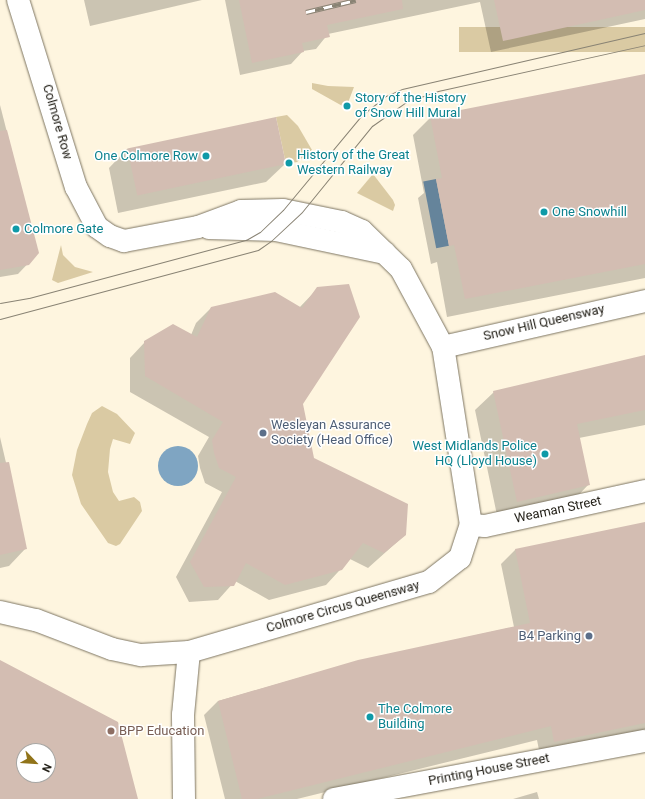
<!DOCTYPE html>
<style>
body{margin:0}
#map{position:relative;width:645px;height:799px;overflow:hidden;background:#fef5df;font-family:Roboto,sans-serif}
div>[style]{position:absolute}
.green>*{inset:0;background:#dacaa3;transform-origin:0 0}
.water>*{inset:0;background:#7fa5c2;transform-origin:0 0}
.round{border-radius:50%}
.shadow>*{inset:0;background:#0003}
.building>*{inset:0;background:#d3bdb2;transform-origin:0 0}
.roads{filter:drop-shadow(0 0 1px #7e7663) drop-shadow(0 0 1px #7e7663)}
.minor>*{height:22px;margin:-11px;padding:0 11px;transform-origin:11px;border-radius:11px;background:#fff}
.tertiary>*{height:22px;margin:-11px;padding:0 11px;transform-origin:11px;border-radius:11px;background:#fff}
.tram>*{height:1px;margin:-0.5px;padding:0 0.5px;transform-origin:0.5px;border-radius:0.5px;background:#898374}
.rail>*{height:4.5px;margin-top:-2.25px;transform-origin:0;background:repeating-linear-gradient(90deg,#fff 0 9px,#898374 0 18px);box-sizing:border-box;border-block:1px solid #898374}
.dots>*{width:11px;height:11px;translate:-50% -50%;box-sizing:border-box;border:2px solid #fff;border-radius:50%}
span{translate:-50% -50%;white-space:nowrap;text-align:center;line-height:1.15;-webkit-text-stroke:3px #fff;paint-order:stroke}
.culture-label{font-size:13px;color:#0d838f}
.left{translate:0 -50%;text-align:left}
.right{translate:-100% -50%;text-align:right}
.street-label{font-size:13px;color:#242119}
.service-label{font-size:13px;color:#4e5e75}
.education-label{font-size:13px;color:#785e54}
.north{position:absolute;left:16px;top:743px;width:40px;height:40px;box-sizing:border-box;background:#fff;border:1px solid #a7a6a3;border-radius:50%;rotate:115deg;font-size:11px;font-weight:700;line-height:16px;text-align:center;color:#242119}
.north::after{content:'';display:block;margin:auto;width:14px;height:18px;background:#91741a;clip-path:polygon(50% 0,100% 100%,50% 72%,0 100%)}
</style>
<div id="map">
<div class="green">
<div style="left:645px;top:27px;width:25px;height:186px;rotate:90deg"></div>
<div style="clip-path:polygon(312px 83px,328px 86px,354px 87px,346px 108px,312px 89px)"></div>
<div style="clip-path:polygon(287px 115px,298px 126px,312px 150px,297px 162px,286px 164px,276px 117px)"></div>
<div style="clip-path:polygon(373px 174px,393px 200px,395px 205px,393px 211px,357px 193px)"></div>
<div style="clip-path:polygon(61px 245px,63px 255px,75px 267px,93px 272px,58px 283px,52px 280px)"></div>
<div style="clip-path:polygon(102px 406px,117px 414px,135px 433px,130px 444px,113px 439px,110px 449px,108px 472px,113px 492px,119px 501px,134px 497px,140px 502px,142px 511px,120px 544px,116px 546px,108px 543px,81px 504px,72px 475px,77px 450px,87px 424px,92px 413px)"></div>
</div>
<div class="water">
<div style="left:436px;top:179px;width:68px;height:13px;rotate:79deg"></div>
<div class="round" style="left:158px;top:446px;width:40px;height:40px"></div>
</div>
<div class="shadow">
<div style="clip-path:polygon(84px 0,202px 0,90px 26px)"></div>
<div style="clip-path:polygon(225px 0,645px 0,645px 19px,491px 52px,480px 2px,328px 34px,316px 49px,303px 51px,291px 64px,240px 75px)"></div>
<div style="clip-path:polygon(645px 83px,645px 278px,447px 317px,437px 262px,431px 264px,418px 198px,424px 193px,413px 135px,431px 117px)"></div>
<div style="clip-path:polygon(0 105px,38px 253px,18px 274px,0 277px)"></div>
<div style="clip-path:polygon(127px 149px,285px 164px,266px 182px,118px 213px,109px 168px)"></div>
<div style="clip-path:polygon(318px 288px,302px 403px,313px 458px,406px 534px,368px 568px,350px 559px,326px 585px,269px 600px,235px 581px,218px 600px,189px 602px,176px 577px,222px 492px,205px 483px,200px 468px,198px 456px,209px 437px,130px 392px,130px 358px,145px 342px,191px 335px,196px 323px,212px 307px,299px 308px)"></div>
<div style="clip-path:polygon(645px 356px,645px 425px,579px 438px,589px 484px,571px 503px,498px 520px,475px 410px,494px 392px)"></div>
<div style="clip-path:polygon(0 437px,26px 548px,9px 566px,0 568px)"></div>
<div style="clip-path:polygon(645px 523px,645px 734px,540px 755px,537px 740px,297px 799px,225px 799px,204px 715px,218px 701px,358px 661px,514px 627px,501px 564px,515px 550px)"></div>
<div style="clip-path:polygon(537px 792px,539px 799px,513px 799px)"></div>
</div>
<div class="building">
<div style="clip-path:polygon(239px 0,402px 0,403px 9px,327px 25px,330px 37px,302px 43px,304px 52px,252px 63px)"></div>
<div style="clip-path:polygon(494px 0,645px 0,645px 10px,503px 41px)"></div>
<div style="clip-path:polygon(645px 74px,645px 264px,465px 299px,454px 245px,449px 246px,436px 179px,442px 178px,430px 116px)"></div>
<div style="left:276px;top:117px;width:48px;height:152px;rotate:78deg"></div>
<div style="clip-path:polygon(7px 130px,39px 253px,29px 265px,0 270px,0 131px)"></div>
<div style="clip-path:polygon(349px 284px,360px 317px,303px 404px,314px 458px,408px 504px,406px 535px,384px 553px,363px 543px,342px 570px,285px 585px,246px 563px,234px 586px,204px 587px,190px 562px,236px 477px,219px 468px,214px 453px,212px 440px,223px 422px,145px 376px,144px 341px,173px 324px,197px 337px,211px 307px,275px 292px,302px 308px,317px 287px)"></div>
<div style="clip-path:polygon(645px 355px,645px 410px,577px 424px,590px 485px,517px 502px,493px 391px)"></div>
<div style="clip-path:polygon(9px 462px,27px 549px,0 555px,0 463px)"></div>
<div style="clip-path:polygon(645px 522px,645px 723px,554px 742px,551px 726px,257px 799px,242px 799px,218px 701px,358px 660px,530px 623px,515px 549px)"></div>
<div style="clip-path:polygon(evenodd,0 660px,118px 722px,138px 799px,0 799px,0 660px,24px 751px,48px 751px,48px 775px,24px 775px,24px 751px)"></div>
</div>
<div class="roads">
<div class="minor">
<div style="left:471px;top:525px;width:14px;rotate:4deg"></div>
<div style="left:485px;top:526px;width:164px;rotate:-12.3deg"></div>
<div style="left:0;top:612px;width:37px;rotate:13deg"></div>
<div style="left:36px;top:620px;width:81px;rotate:20.9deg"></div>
<div style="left:112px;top:649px;width:30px;rotate:12deg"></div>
<div style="left:141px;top:655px;width:48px;rotate:-3.6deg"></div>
<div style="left:189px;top:652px;width:250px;rotate:-16.3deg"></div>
<div style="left:429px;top:582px;width:39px;rotate:-38deg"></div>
<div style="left:460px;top:558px;width:35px;rotate:-72deg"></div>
<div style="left:471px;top:525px;width:180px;rotate:-98.9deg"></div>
<div style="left:184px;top:799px;width:84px;rotate:-90.7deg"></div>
<div style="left:183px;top:715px;width:63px;rotate:-84.6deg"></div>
<div style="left:334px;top:799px;width:316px;rotate:-10.6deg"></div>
</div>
<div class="tertiary">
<div style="left:18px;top:0;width:196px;rotate:72.8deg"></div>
<div style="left:76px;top:187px;width:45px;rotate:62.3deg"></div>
<div style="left:97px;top:227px;width:16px;rotate:35deg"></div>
<div style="left:110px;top:236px;width:15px;rotate:20deg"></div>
<div style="left:124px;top:241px;width:75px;rotate:-10.7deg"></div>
<div style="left:198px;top:227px;width:46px;rotate:-20.4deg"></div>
<div style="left:241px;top:211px;width:42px;rotate:-1.4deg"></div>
<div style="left:283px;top:210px;width:60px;rotate:11.5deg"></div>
<div style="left:342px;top:222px;width:22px;rotate:24deg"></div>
<div style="left:362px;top:231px;width:54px;rotate:44.3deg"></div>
<div style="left:401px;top:269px;width:89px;rotate:61.7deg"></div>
<div style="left:443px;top:347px;width:207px;rotate:-12.8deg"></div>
<div style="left:209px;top:228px;width:67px;rotate:1.7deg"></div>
<div style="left:276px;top:230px;width:111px;rotate:11.9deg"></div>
</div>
</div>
<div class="tram">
<div style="left:0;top:303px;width:29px;rotate:-10deg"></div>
<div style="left:29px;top:298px;width:225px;rotate:-15deg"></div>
<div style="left:246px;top:240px;width:16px;rotate:-30deg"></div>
<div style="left:260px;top:232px;width:32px;rotate:-44deg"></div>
<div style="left:283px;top:210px;width:122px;rotate:-50.3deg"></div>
<div style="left:361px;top:116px;width:32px;rotate:-39deg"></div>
<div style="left:386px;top:96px;width:17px;rotate:-24deg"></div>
<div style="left:402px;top:89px;width:249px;rotate:-13deg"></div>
<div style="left:0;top:319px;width:267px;rotate:-15deg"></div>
<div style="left:258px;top:250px;width:16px;rotate:-35deg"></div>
<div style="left:271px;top:241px;width:42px;rotate:-43.1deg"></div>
<div style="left:302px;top:212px;width:111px;rotate:-50.9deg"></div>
<div style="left:372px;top:126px;width:42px;rotate:-35.2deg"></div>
<div style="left:406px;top:102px;width:34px;rotate:-19deg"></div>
<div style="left:438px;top:91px;width:212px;rotate:-12.5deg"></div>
</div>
<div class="rail">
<div style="left:306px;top:12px;width:51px;rotate:-13.5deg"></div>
</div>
<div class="dots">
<div style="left:347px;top:106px;background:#0f9aa8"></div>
<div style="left:206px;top:156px;background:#0f9aa8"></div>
<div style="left:289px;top:163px;background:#0f9aa8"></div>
<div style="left:544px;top:212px;background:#0f9aa8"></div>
<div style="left:16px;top:229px;background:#0f9aa8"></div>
<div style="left:263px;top:433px;background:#5c6f8a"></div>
<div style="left:545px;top:454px;background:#0f9aa8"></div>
<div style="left:589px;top:636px;background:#5c6f8a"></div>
<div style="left:370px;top:717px;background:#0f9aa8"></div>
<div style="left:111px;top:731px;background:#8d6e63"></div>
</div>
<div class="culture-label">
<span class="left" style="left:355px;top:106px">Story of the History<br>of Snow Hill Mural</span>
<span class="right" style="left:198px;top:156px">One Colmore Row</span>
<span class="left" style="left:297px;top:163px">History of the Great<br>Western Railway</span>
<span class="left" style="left:552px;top:212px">One Snowhill</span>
<span class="left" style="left:24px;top:229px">Colmore Gate</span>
<span class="right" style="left:537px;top:454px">West Midlands Police<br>HQ (Lloyd House)</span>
<span class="left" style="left:378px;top:717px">The Colmore<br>Building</span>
</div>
<div class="street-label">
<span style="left:57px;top:122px;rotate:74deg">Colmore Row</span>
<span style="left:544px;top:323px;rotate:-13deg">Snow Hill Queensway</span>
<span style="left:558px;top:510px;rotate:-12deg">Weaman Street</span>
<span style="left:343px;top:607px;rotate:-16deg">Colmore Circus Queensway</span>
<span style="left:489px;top:770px;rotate:-11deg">Printing House Street</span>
</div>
<div class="service-label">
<span class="left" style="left:271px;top:433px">Wesleyan Assurance<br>Society (Head Office)</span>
<span class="right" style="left:581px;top:636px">B4 Parking</span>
</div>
<div class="education-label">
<span class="left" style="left:119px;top:731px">BPP Education</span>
</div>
<div class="north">N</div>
</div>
